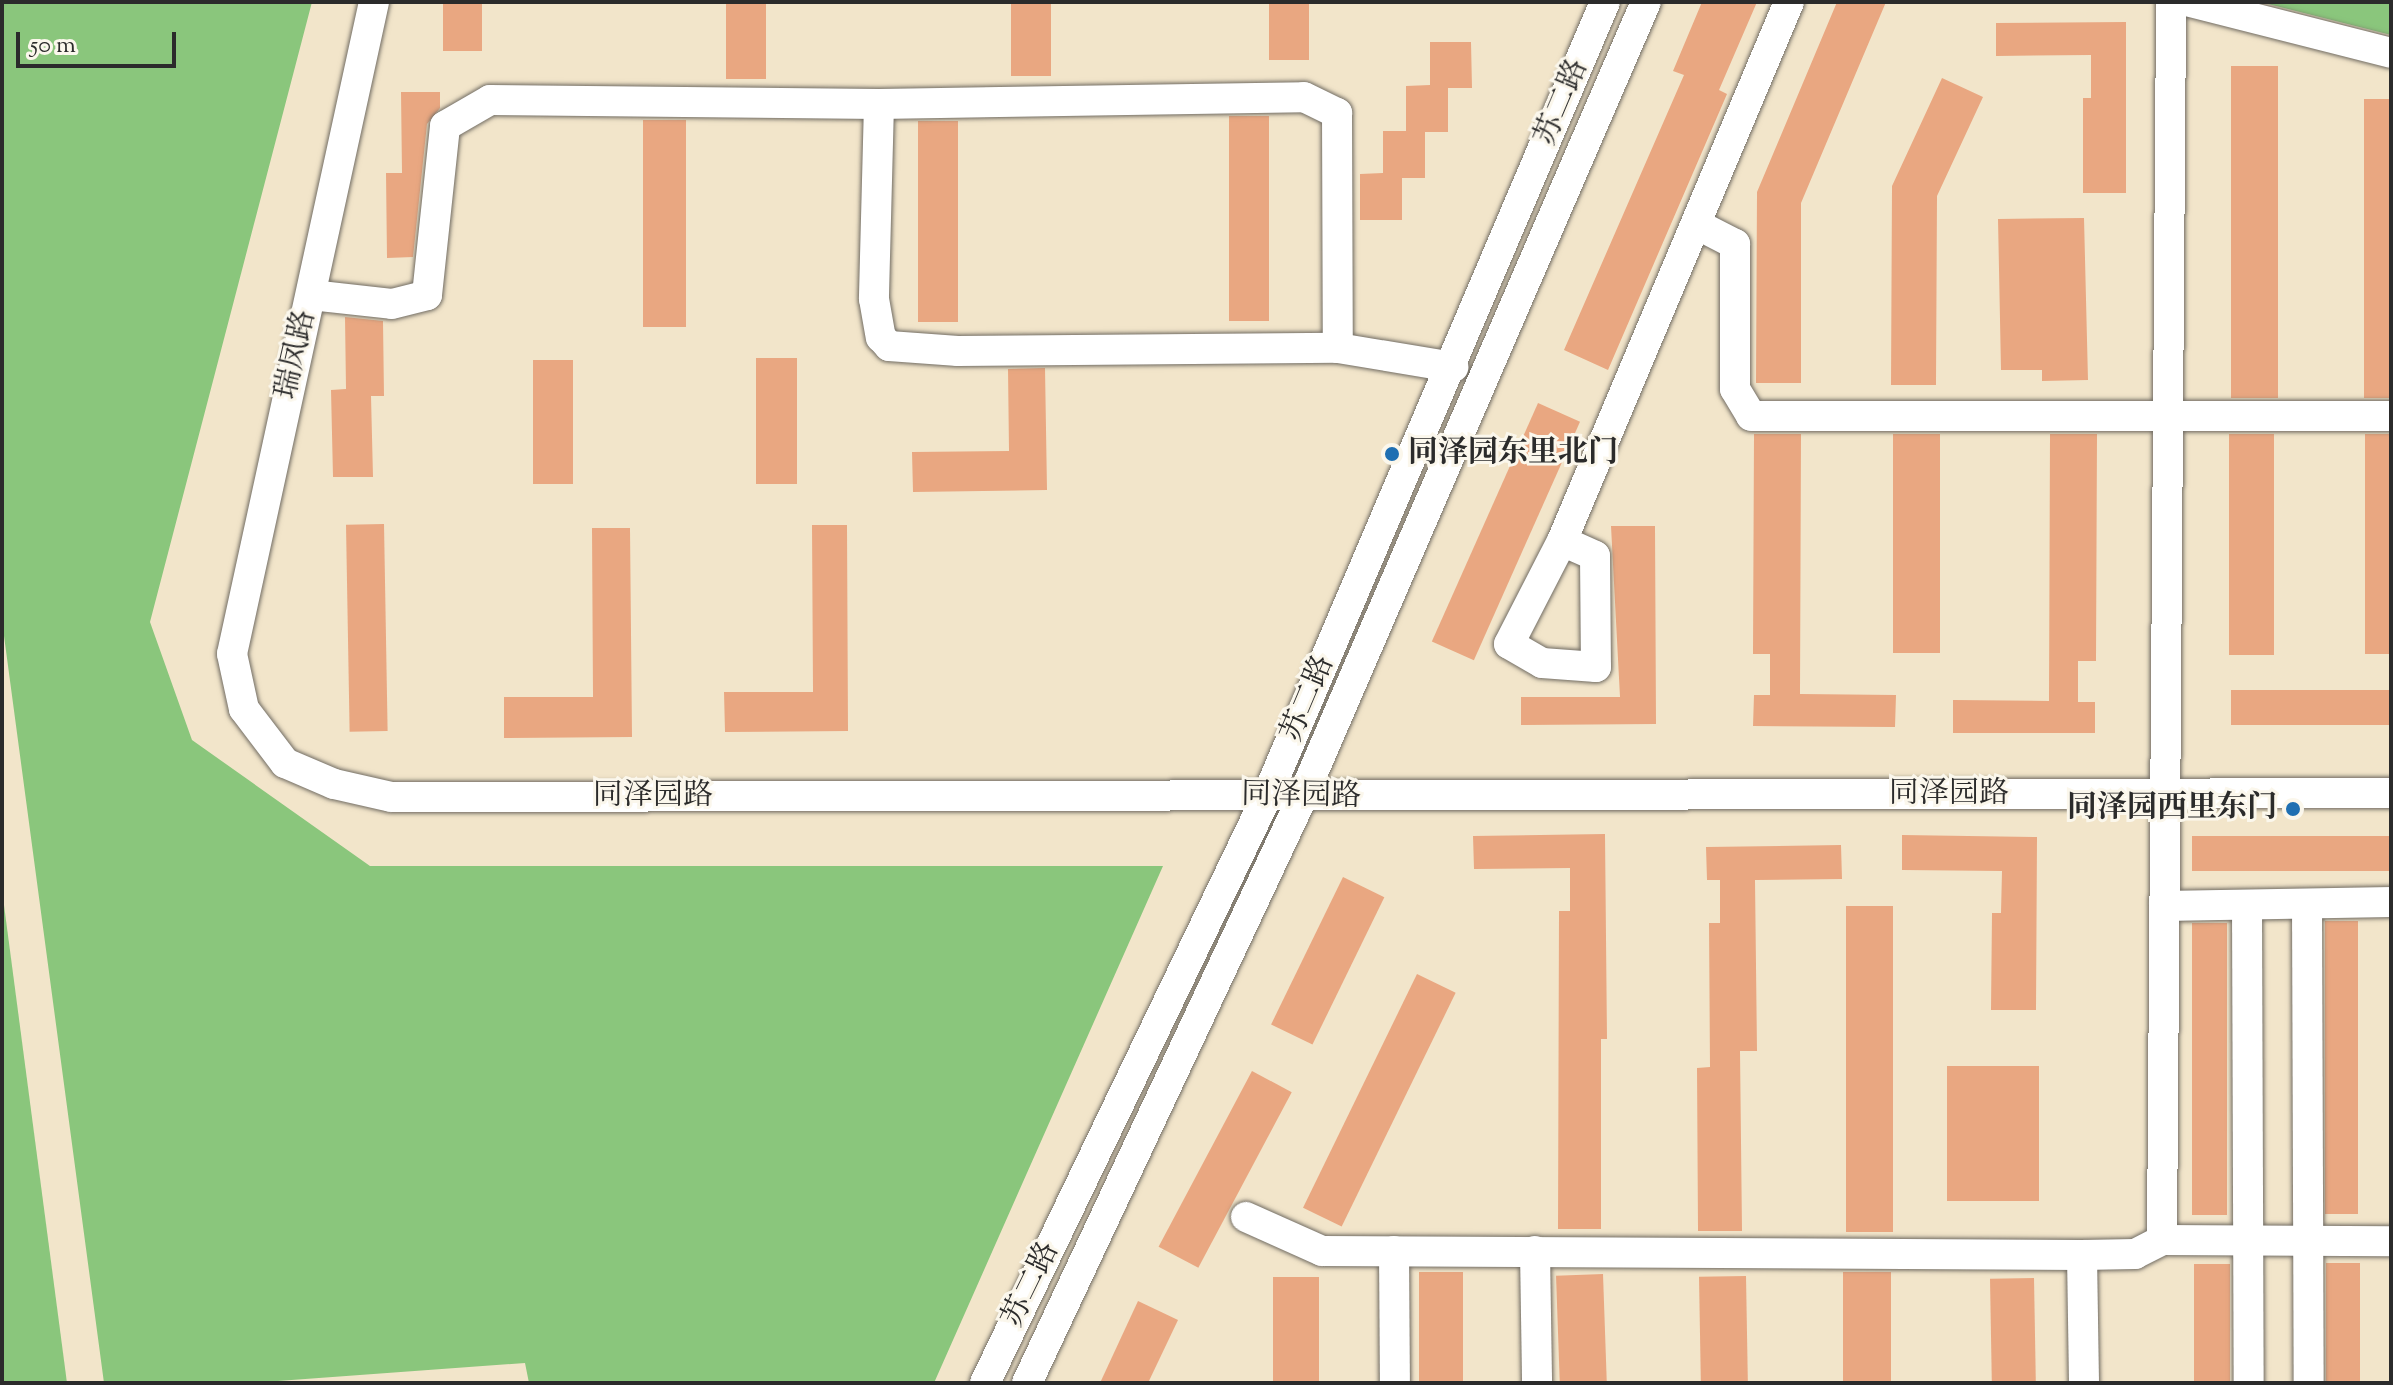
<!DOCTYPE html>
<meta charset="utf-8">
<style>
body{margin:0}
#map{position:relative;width:2393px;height:1385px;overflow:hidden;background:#f2e5ca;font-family:"Sorts Mill Goudy","Noto Serif SC",serif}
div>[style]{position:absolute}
.green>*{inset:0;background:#8ac67c}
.building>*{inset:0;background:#e9a781;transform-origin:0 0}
.roads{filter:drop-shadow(0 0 2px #716c63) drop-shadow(0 0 2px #716c63)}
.minor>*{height:30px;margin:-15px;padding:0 15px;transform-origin:15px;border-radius:15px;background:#fff}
.dots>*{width:22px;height:22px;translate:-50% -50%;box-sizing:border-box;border:4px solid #fbf7ec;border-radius:50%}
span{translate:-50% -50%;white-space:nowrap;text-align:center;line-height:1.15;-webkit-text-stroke:6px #fbf7ec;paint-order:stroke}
.street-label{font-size:30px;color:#2b2b2b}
.poi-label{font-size:30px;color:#2b2b2b;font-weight:700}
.left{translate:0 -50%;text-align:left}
.right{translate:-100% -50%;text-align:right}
.frame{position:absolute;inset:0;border:4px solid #2b2b2b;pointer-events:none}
.scale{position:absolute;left:16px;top:32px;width:160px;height:36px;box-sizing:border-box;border:4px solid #2b2b2b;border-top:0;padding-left:10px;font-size:24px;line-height:28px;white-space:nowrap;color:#2b2b2b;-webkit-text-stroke:6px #fbf7ec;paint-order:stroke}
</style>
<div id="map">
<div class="green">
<div style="clip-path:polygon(2px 2px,312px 2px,150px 622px,192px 740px,370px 866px,1163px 866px,934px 1383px,529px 1383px,525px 1363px,252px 1383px,104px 1383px,2px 621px)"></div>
<div style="clip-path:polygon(2260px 2px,2391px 2px,2391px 35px)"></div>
<div style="clip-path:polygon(2px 890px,67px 1383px,2px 1383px)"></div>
</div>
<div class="building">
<div style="left:443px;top:2px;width:39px;height:49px"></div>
<div style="left:726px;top:2px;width:40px;height:77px"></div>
<div style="left:1011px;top:2px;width:40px;height:74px"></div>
<div style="left:1269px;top:2px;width:40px;height:58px"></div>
<div style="clip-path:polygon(1702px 2px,1757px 2px,1719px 90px,1727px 94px,1608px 370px,1564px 350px,1684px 75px,1673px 71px)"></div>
<div style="clip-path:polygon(1837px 2px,1886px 2px,1801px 203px,1801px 383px,1756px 383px,1757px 192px)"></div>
<div style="clip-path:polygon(2126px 22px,2126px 193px,2083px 193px,2083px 98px,2091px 98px,2091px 55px,1996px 56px,1996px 23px)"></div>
<div style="clip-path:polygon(1430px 42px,1471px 42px,1472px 88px,1448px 88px,1448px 132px,1425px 132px,1425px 178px,1402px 178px,1402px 220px,1360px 220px,1360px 174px,1383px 173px,1383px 131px,1406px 131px,1406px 86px,1430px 85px)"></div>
<div style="left:2231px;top:66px;width:47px;height:332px"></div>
<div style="clip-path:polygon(1942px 78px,1983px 97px,1937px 196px,1936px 385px,1891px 385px,1892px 186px)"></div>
<div style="clip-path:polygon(401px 92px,440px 92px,440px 108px,427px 124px,413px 257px,387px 258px,386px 173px,402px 173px)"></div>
<div style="left:2364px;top:99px;width:27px;height:299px"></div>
<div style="left:1229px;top:116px;width:40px;height:205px"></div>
<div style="left:643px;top:120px;width:43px;height:207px"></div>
<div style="left:918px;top:121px;width:40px;height:201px"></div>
<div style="clip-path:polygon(2084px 218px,2088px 380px,2042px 381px,2042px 370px,2001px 370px,1998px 219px)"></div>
<div style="clip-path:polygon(345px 317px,383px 321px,384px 396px,371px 396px,373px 477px,333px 477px,331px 390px,346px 389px)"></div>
<div style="left:797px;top:358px;width:126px;height:41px;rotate:90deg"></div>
<div style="left:533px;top:360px;width:40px;height:124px"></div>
<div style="clip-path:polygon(1045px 368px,1047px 490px,913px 492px,912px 452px,1009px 451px,1008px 369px)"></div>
<div style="left:1538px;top:403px;width:46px;height:261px;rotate:24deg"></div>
<div style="clip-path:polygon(1754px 434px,1801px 434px,1800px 694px,1896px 695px,1895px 727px,1753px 726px,1754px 695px,1770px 695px,1770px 654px,1753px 654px)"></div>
<div style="left:1893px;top:434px;width:47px;height:219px"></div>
<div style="clip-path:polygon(2050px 434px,2097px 434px,2096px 661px,2078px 661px,2078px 702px,2095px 702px,2095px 733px,1953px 733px,1953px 700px,2049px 701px)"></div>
<div style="left:2229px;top:434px;width:45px;height:221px"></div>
<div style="left:2365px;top:434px;width:26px;height:220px"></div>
<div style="left:384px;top:524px;width:207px;height:38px;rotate:89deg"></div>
<div style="clip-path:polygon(812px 525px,847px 525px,848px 731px,725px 732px,724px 692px,813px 692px)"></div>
<div style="clip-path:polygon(1611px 526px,1655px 526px,1656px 724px,1521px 725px,1521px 697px,1620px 697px)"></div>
<div style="clip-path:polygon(592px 528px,630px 528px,632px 737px,504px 738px,504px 697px,593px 697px)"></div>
<div style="left:2391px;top:690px;width:35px;height:160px;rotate:90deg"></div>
<div style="clip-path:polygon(1605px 834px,1607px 1039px,1601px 1039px,1601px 1229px,1558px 1229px,1559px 911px,1570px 911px,1570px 868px,1474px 869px,1473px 836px)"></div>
<div style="clip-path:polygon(1902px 835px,2037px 837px,2036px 1010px,1991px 1010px,1992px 913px,2001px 913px,2002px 871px,1902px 870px)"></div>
<div style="left:2391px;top:836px;width:35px;height:199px;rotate:90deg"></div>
<div style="clip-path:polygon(1841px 845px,1842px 879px,1755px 880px,1757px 1051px,1740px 1051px,1742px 1231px,1698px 1231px,1697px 1068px,1710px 1067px,1709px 923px,1720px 923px,1720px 880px,1707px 880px,1706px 847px)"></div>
<div style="left:1343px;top:877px;width:46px;height:164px;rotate:26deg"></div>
<div style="left:1846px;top:906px;width:47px;height:326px"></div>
<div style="left:2325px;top:921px;width:33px;height:293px"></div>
<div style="left:2227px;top:923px;width:292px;height:35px;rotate:90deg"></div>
<div style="left:1417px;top:974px;width:43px;height:260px;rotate:26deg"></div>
<div style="left:1947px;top:1066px;width:92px;height:135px"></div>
<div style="left:1252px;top:1071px;width:45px;height:199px;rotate:28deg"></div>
<div style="left:2326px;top:1263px;width:34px;height:120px"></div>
<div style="left:2194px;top:1264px;width:36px;height:119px"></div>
<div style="left:1419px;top:1272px;width:44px;height:111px"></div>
<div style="left:1843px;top:1272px;width:48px;height:111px"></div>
<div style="left:1603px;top:1274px;width:109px;height:47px;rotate:88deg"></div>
<div style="left:1746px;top:1276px;width:107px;height:47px;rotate:89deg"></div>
<div style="left:1273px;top:1277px;width:46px;height:106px"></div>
<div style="left:2034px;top:1278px;width:105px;height:44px;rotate:89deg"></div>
<div style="clip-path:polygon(1138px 1301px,1178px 1320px,1148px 1383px,1100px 1383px)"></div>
</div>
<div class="roads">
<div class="minor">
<div style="left:374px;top:2px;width:667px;rotate:102.29deg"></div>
<div style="left:232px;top:654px;width:56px;rotate:77.7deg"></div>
<div style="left:244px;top:709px;width:68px;rotate:52.8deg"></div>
<div style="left:285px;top:763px;width:53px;rotate:23.2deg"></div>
<div style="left:334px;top:784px;width:58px;rotate:12.8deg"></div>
<div style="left:391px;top:797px;width:2000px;rotate:-0.11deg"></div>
<div style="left:2190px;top:2px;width:207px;rotate:14.2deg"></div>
<div style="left:879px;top:104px;width:195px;rotate:91.5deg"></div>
<div style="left:874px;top:299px;width:39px;rotate:80deg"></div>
<div style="left:881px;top:337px;width:12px;rotate:48deg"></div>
<div style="left:889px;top:346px;width:69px;rotate:4.1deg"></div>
<div style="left:958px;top:351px;width:380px;rotate:-0.5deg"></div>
<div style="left:1338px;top:348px;width:117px;rotate:9.4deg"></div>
<div style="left:1696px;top:224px;width:44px;rotate:27.1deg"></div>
<div style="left:1735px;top:244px;width:145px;rotate:90deg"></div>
<div style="left:1735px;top:389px;width:31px;rotate:59deg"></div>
<div style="left:1751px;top:416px;width:640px"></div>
<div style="left:311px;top:295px;width:81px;rotate:6.3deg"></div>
<div style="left:392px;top:304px;width:36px;rotate:-14deg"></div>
<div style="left:427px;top:295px;width:170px;rotate:-83.9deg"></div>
<div style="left:445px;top:126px;width:52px;rotate:-30deg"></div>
<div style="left:490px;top:100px;width:389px;rotate:0.6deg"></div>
<div style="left:879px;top:104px;width:425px;rotate:-0.9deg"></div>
<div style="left:1304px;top:97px;width:37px;rotate:26deg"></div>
<div style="left:1337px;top:113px;width:235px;rotate:89.8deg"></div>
<div style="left:1562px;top:541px;width:36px;rotate:24deg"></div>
<div style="left:1595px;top:556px;width:111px;rotate:89.5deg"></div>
<div style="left:1596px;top:667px;width:54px;rotate:-175.8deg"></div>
<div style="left:1542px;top:663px;width:38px;rotate:-150deg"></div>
<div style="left:1509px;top:644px;width:116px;rotate:-62.8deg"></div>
<div style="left:1562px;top:541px;width:585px;rotate:-67.16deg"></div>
<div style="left:2307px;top:904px;width:479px;rotate:89.8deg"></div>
<div style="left:2247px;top:905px;width:478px;rotate:89.8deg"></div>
<div style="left:2164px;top:906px;width:227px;rotate:-1deg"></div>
<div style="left:1246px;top:1217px;width:83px;rotate:24.1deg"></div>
<div style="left:1322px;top:1251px;width:760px;rotate:0.3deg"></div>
<div style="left:2082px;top:1255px;width:53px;rotate:-1.1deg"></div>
<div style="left:2135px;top:1254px;width:30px;rotate:-27deg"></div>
<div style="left:2162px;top:1240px;width:229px;rotate:0.3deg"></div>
<div style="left:2162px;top:1240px;width:1238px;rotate:-89.58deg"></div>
<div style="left:1394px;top:1251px;width:132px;rotate:89.6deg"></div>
<div style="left:1535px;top:1251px;width:132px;rotate:89.1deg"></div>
<div style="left:2082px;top:1255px;width:128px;rotate:89.1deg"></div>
<div style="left:985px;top:1383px;width:651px;rotate:-64.34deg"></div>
<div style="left:1267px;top:796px;width:863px;rotate:-66.94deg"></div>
<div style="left:1027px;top:1383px;width:646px;rotate:-64.82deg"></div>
<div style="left:1302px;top:798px;width:867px;rotate:-66.63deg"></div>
</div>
</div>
<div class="dots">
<div style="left:1392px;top:454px;background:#1f6fb2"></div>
<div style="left:2293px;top:809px;background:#1f6fb2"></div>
</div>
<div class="street-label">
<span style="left:1563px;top:103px;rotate:-67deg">苏二路</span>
<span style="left:297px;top:355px;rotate:-77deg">瑞凤路</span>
<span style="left:1309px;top:699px;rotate:-67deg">苏二路</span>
<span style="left:1949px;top:795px">同泽园路</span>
<span style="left:653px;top:797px">同泽园路</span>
<span style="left:1301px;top:797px;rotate:1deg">同泽园路</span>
<span style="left:1032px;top:1285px;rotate:-64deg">苏二路</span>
</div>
<div class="poi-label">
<span class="left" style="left:1408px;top:454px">同泽园东里北门</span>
<span class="right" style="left:2277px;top:809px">同泽园西里东门</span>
</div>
<div class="frame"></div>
<div class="scale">50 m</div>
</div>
